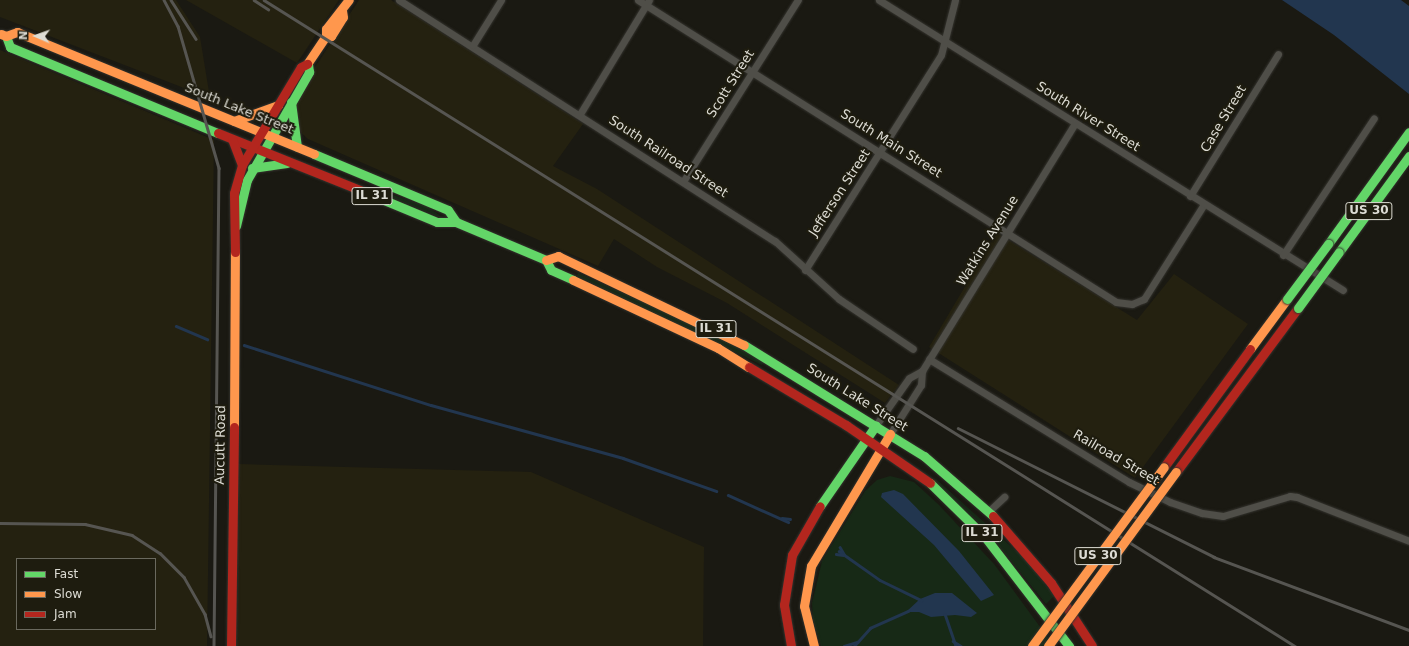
<!DOCTYPE html>
<style>
body{margin:0}
#map{position:relative;width:1409px;height:646px;overflow:hidden;background:#1a1912;font-family:"DejaVu Sans",sans-serif}
div>[style]{position:absolute}
.built>*{inset:0;background:#242110}
.green>*{inset:0;background:#172916}
.water>*{inset:0;background:#22364f}
.stream>*{height:2.5px;margin:-1.25px;padding:0 1.25px;transform-origin:1.25px;border-radius:1.25px;background:#22364f}
.roads{filter:drop-shadow(0 0 1px #34332e) drop-shadow(0 0 1px #34332e)}
.street>*{height:7px;margin:-3.5px;padding:0 3.5px;transform-origin:3.5px;border-radius:3.5px;background:#4f4e48}
.fast>*{height:9px;margin:-4.5px;padding:0 4.5px;transform-origin:4.5px;border-radius:4.5px;background:#63d668}
.slow>*{height:9px;margin:-4.5px;padding:0 4.5px;transform-origin:4.5px;border-radius:4.5px;background:#ff974d}
.jam>*{height:9px;margin:-4.5px;padding:0 4.5px;transform-origin:4.5px;border-radius:4.5px;background:#b3261e}
.rail>*{height:2.5px;margin:-1.25px;padding:0 1.25px;transform-origin:1.25px;border-radius:1.25px;background:#565551}
.bridges{filter:drop-shadow(0 0 1px #34332e) drop-shadow(0 0 1px #34332e)}
.fast-bridge>*{height:9px;margin:-4.5px;padding:0 4.5px;transform-origin:4.5px;border-radius:4.5px;background:#63d668}
.slow-bridge>*{height:9px;margin:-4.5px;padding:0 4.5px;transform-origin:4.5px;border-radius:4.5px;background:#ff974d}
span{translate:-50% -50%;white-space:nowrap;text-align:center;line-height:1.15;-webkit-text-stroke:4px #1e1c0f;paint-order:stroke}
.shield-label span{padding:1px 3px;background:#1e1c0f;border:1px solid;border-radius:3px;-webkit-text-stroke-width:0}
.shield-label{font-size:12px;color:#dddcd4;font-weight:700}
.street-label{font-size:13px;color:#dddcd4}
.legend{position:absolute;left:16px;top:558px;width:140px;height:72px;box-sizing:border-box;background:#1e1c0f;border:1px solid #6a695e;margin:0;padding:5px 7px;list-style:none;font-size:12px;color:#dddcd4}
.legend li{display:flex;align-items:center;gap:8px;height:20px}
.legend b{width:20px;border:1px solid #6a695e}
.north{position:absolute;left:16px;top:16px;width:40px;height:40px;-webkit-text-stroke:3px #1e1c0f;paint-order:stroke;rotate:272deg;font-size:11px;font-weight:700;line-height:16px;text-align:center;color:#dddcd4}
.north::after{content:'';display:block;margin:auto;width:14px;height:18px;background:#dddcd4;clip-path:polygon(50% 0,100% 100%,50% 72%,0 100%)}
</style>
<div id="map">
<div class="built">
<div style="clip-path:polygon(0 0,176px 0,200px 37px,210px 98px,0 17px)"></div>
<div style="clip-path:polygon(186px 0,339px 0,297px 63px)"></div>
<div style="clip-path:polygon(359px 0,391px 0,583px 124px,553px 166px,597px 189px,899px 385px,885px 403px,727px 303px,657px 267px,614px 239px,598px 266px,308px 139px,298px 130px,295px 108px,315px 67px)"></div>
<div style="clip-path:polygon(evenodd,0 50px,214px 140px,207px 646px,0 646px,0 50px,17px 559px,155px 559px,155px 629px,17px 629px,17px 559px)"></div>
<div style="clip-path:polygon(997px 233px,1137px 320px,1174px 274px,1248px 324px,1135px 478px,929px 347px)"></div>
<div style="clip-path:polygon(239px 464px,531px 472px,704px 547px,703px 646px,237px 646px)"></div>
</div>
<div class="green">
<div style="clip-path:polygon(376px 189px,428px 207px,446px 220px,376px 191px)"></div>
<div style="clip-path:polygon(578px 273px,706px 330px,764px 362px,762px 365px,577px 276px)"></div>
<div style="clip-path:polygon(890px 476px,914px 482px,939px 505px,994px 564px,1054px 646px,821px 646px,813px 620px,812px 603px,822px 561px,865px 491px,877px 480px)"></div>
<div style="clip-path:polygon(936px 479px,1026px 560px,1054px 596px,1046px 604px,986px 530px,934px 481px)"></div>
</div>
<div class="water">
<div style="clip-path:polygon(1282px 0,1401px 0,1409px 6px,1409px 94px,1334px 35px)"></div>
<div style="clip-path:polygon(894px 490px,903px 494px,959px 551px,994px 595px,981px 601px,934px 545px,881px 497px,882px 493px)"></div>
<div style="clip-path:polygon(935px 593px,952px 593px,977px 613px,971px 617px,955px 615px,931px 617px,919px 612px,906px 612px,920px 599px)"></div>
</div>
<div class="stream">
<div style="left:176px;top:326px;width:34px;rotate:23deg"></div>
<div style="left:244px;top:345px;width:196px;rotate:17.8deg"></div>
<div style="left:431px;top:405px;width:199px;rotate:15.4deg"></div>
<div style="left:623px;top:458px;width:99px;rotate:19.5deg"></div>
<div style="left:728px;top:495px;width:66px;rotate:24.2deg"></div>
<div style="left:782px;top:518px;width:8px;rotate:7deg"></div>
<div style="left:840px;top:547px;width:8px;rotate:60deg"></div>
<div style="left:839px;top:551px;width:50px;rotate:35.3deg"></div>
<div style="left:880px;top:580px;width:46px;rotate:26deg"></div>
<div style="left:836px;top:554px;width:7px;rotate:8deg"></div>
<div style="left:945px;top:614px;width:34px;rotate:71deg"></div>
<div style="left:953px;top:641px;width:9px;rotate:32deg"></div>
<div style="left:844px;top:646px;width:14px;rotate:-17deg"></div>
<div style="left:854px;top:646px;width:24px;rotate:-48deg"></div>
<div style="left:870px;top:628px;width:42px;rotate:-24.1deg"></div>
</div>
<div class="roads">
<div class="street">
<div style="left:399px;top:0;width:447px;rotate:32.7deg"></div>
<div style="left:775px;top:241px;width:86px;rotate:42.2deg"></div>
<div style="left:839px;top:299px;width:89px;rotate:34deg"></div>
<div style="left:638px;top:0;width:565px;rotate:32.28deg"></div>
<div style="left:1116px;top:302px;width:16px;rotate:7deg"></div>
<div style="left:1132px;top:304px;width:13px;rotate:-23deg"></div>
<div style="left:1144px;top:299px;width:112px;rotate:-57.7deg"></div>
<div style="left:879px;top:0;width:547px;rotate:32.01deg"></div>
<div style="left:473px;top:45px;width:53px;rotate:-58.1deg"></div>
<div style="left:580px;top:114px;width:133px;rotate:-58.8deg"></div>
<div style="left:684px;top:180px;width:213px;rotate:-57.7deg"></div>
<div style="left:1190px;top:196px;width:167px;rotate:-58.2deg"></div>
<div style="left:1283px;top:255px;width:164px;rotate:-56.4deg"></div>
<div style="left:805px;top:270px;width:254px;rotate:-57.7deg"></div>
<div style="left:941px;top:55px;width:57px;rotate:-75.7deg"></div>
<div style="left:929px;top:359px;width:235px;rotate:31.6deg"></div>
<div style="left:1129px;top:482px;width:46px;rotate:26deg"></div>
<div style="left:1170px;top:502px;width:34px;rotate:19deg"></div>
<div style="left:1202px;top:513px;width:21px;rotate:8deg"></div>
<div style="left:1223px;top:516px;width:70px;rotate:-16.6deg"></div>
<div style="left:1290px;top:496px;width:7px;rotate:8deg"></div>
<div style="left:1297px;top:497px;width:120px;rotate:21.4deg"></div>
<div style="left:876px;top:425px;width:57px;rotate:-54.9deg"></div>
<div style="left:909px;top:378px;width:15px;rotate:-28deg"></div>
<div style="left:890px;top:434px;width:58px;rotate:-57.7deg"></div>
<div style="left:921px;top:385px;width:14px;rotate:-86deg"></div>
<div style="left:922px;top:371px;width:291px;rotate:-58.3deg"></div>
<div style="left:989px;top:511px;width:21px;rotate:-43deg"></div>
</div>
<div class="fast">
<div style="left:6px;top:36px;width:12px;rotate:70deg"></div>
<div style="left:10px;top:47px;width:225px;rotate:22.5deg"></div>
<div style="left:291px;top:102px;width:45px;rotate:82.4deg"></div>
<div style="left:314px;top:154px;width:145px;rotate:22.7deg"></div>
<div style="left:448px;top:210px;width:14px;rotate:56deg"></div>
<div style="left:252px;top:168px;width:35px;rotate:-8deg"></div>
<div style="left:372px;top:195px;width:70px;rotate:22.6deg"></div>
<div style="left:437px;top:222px;width:19px"></div>
<div style="left:456px;top:222px;width:98px;rotate:22.9deg"></div>
<div style="left:546px;top:260px;width:11px;rotate:63deg"></div>
<div style="left:551px;top:270px;width:24px;rotate:24deg"></div>
<div style="left:236px;top:226px;width:47px;rotate:-76.6deg"></div>
<div style="left:247px;top:180px;width:125px;rotate:-60.1deg"></div>
<div style="left:309px;top:72px;width:8px;rotate:-97deg"></div>
<div style="left:1328px;top:244px;width:138px;rotate:-54.1deg"></div>
<div style="left:1339px;top:252px;width:119px;rotate:-53.9deg"></div>
<div style="left:744px;top:345px;width:211px;rotate:31.7deg"></div>
<div style="left:924px;top:456px;width:91px;rotate:41deg"></div>
<div style="left:930px;top:483px;width:77px;rotate:44.5deg"></div>
<div style="left:985px;top:537px;width:138px;rotate:52.4deg"></div>
<div style="left:820px;top:506px;width:98px;rotate:-55.3deg"></div>
</div>
<div class="slow">
<div style="left:1px;top:34px;width:5px;rotate:22deg"></div>
<div style="left:6px;top:36px;width:12px;rotate:-20deg"></div>
<div style="left:17px;top:32px;width:321px;rotate:22.3deg"></div>
<div style="left:326px;top:36px;width:5px"></div>
<div style="left:331px;top:36px;width:22px;rotate:-58deg"></div>
<div style="left:343px;top:17px;width:6px;rotate:-99deg"></div>
<div style="left:307px;top:64px;width:34px;rotate:-56deg"></div>
<div style="left:326px;top:36px;width:7px;rotate:-90deg"></div>
<div style="left:326px;top:29px;width:37px;rotate:-52deg"></div>
<div style="left:234px;top:121px;width:47px;rotate:-20deg"></div>
<div style="left:546px;top:260px;width:13px;rotate:-18deg"></div>
<div style="left:558px;top:256px;width:206px;rotate:25.6deg"></div>
<div style="left:573px;top:280px;width:160px;rotate:25.1deg"></div>
<div style="left:718px;top:348px;width:36px;rotate:32deg"></div>
<div style="left:1250px;top:349px;width:62px;rotate:-53.5deg"></div>
<div style="left:234px;top:427px;width:175px;rotate:-89.7deg"></div>
<div style="left:814px;top:646px;width:41px;rotate:-104deg"></div>
<div style="left:804px;top:606px;width:41px;rotate:-80.1deg"></div>
<div style="left:811px;top:566px;width:154px;rotate:-59.1deg"></div>
</div>
<div class="jam">
<div style="left:218px;top:133px;width:166px;rotate:21.9deg"></div>
<div style="left:232px;top:139px;width:28px;rotate:69deg"></div>
<div style="left:235px;top:252px;width:59px;rotate:-91deg"></div>
<div style="left:234px;top:193px;width:29px;rotate:-74deg"></div>
<div style="left:242px;top:165px;width:114px;rotate:-59deg"></div>
<div style="left:301px;top:67px;width:7px;rotate:-27deg"></div>
<div style="left:749px;top:367px;width:113px;rotate:30.9deg"></div>
<div style="left:846px;top:425px;width:102px;rotate:34.6deg"></div>
<div style="left:1164px;top:467px;width:146px;rotate:-53.9deg"></div>
<div style="left:1176px;top:472px;width:204px;rotate:-53.4deg"></div>
<div style="left:993px;top:516px;width:89px;rotate:49.1deg"></div>
<div style="left:1051px;top:583px;width:75px;rotate:56.9deg"></div>
<div style="left:231px;top:646px;width:219px;rotate:-89.2deg"></div>
<div style="left:791px;top:646px;width:42px;rotate:-99.7deg"></div>
<div style="left:784px;top:605px;width:51px;rotate:-80.9deg"></div>
<div style="left:792px;top:555px;width:56px;rotate:-60.3deg"></div>
</div>
</div>
<div class="rail">
<div style="left:164px;top:0;width:30px;rotate:62deg"></div>
<div style="left:178px;top:26px;width:148px;rotate:73.9deg"></div>
<div style="left:219px;top:168px;width:478px;rotate:90.6deg"></div>
<div style="left:171px;top:0;width:46px;rotate:57.3deg"></div>
<div style="left:254px;top:0;width:17px;rotate:33deg"></div>
<div style="left:264px;top:0;width:1217px;rotate:32.07deg"></div>
<div style="left:958px;top:428px;width:287px;rotate:26.7deg"></div>
<div style="left:1214px;top:557px;width:208px;rotate:20.5deg"></div>
<div style="left:0;top:523px;width:85px;rotate:0.7deg"></div>
<div style="left:85px;top:524px;width:48px;rotate:13.2deg"></div>
<div style="left:132px;top:535px;width:33px;rotate:33deg"></div>
<div style="left:160px;top:553px;width:34px;rotate:45deg"></div>
<div style="left:184px;top:577px;width:43px;rotate:60.4deg"></div>
<div style="left:205px;top:614px;width:23px;rotate:75deg"></div>
</div>
<div class="bridges">
<div class="fast-bridge">
<div style="left:1287px;top:299px;width:69px;rotate:-53.3deg"></div>
<div style="left:1298px;top:308px;width:69px;rotate:-53.8deg"></div>
</div>
<div class="slow-bridge">
<div style="left:1032px;top:646px;width:222px;rotate:-53.6deg"></div>
<div style="left:1048px;top:646px;width:216px;rotate:-53.7deg"></div>
</div>
</div>
<div class="shield-label">
<span style="left:372px;top:196px">IL 31</span>
<span style="left:1369px;top:211px">US 30</span>
<span style="left:716px;top:329px">IL 31</span>
<span style="left:982px;top:533px">IL 31</span>
<span style="left:1098px;top:556px">US 30</span>
</div>
<div class="street-label">
<span style="left:731px;top:84px;rotate:-58deg">Scott Street</span>
<span style="left:239px;top:109px;rotate:22deg">South Lake Street</span>
<span style="left:1088px;top:117px;rotate:32deg">South River Street</span>
<span style="left:1224px;top:119px;rotate:-59deg">Case Street</span>
<span style="left:891px;top:144px;rotate:32deg">South Main Street</span>
<span style="left:668px;top:157px;rotate:33deg">South Railroad Street</span>
<span style="left:840px;top:193px;rotate:-57deg">Jefferson Street</span>
<span style="left:988px;top:241px;rotate:-58deg">Watkins Avenue</span>
<span style="left:857px;top:398px;rotate:32deg">South Lake Street</span>
<span style="left:221px;top:445px;rotate:-89deg">Aucutt Road</span>
<span style="left:1116px;top:458px;rotate:30deg">Railroad Street</span>
</div>
<ul class="legend">
<li><b style="height:5px;background:#63d668"></b>Fast</li>
<li><b style="height:5px;background:#ff974d"></b>Slow</li>
<li><b style="height:5px;background:#b3261e"></b>Jam</li>
</ul>
<div class="north">N</div>
</div>
